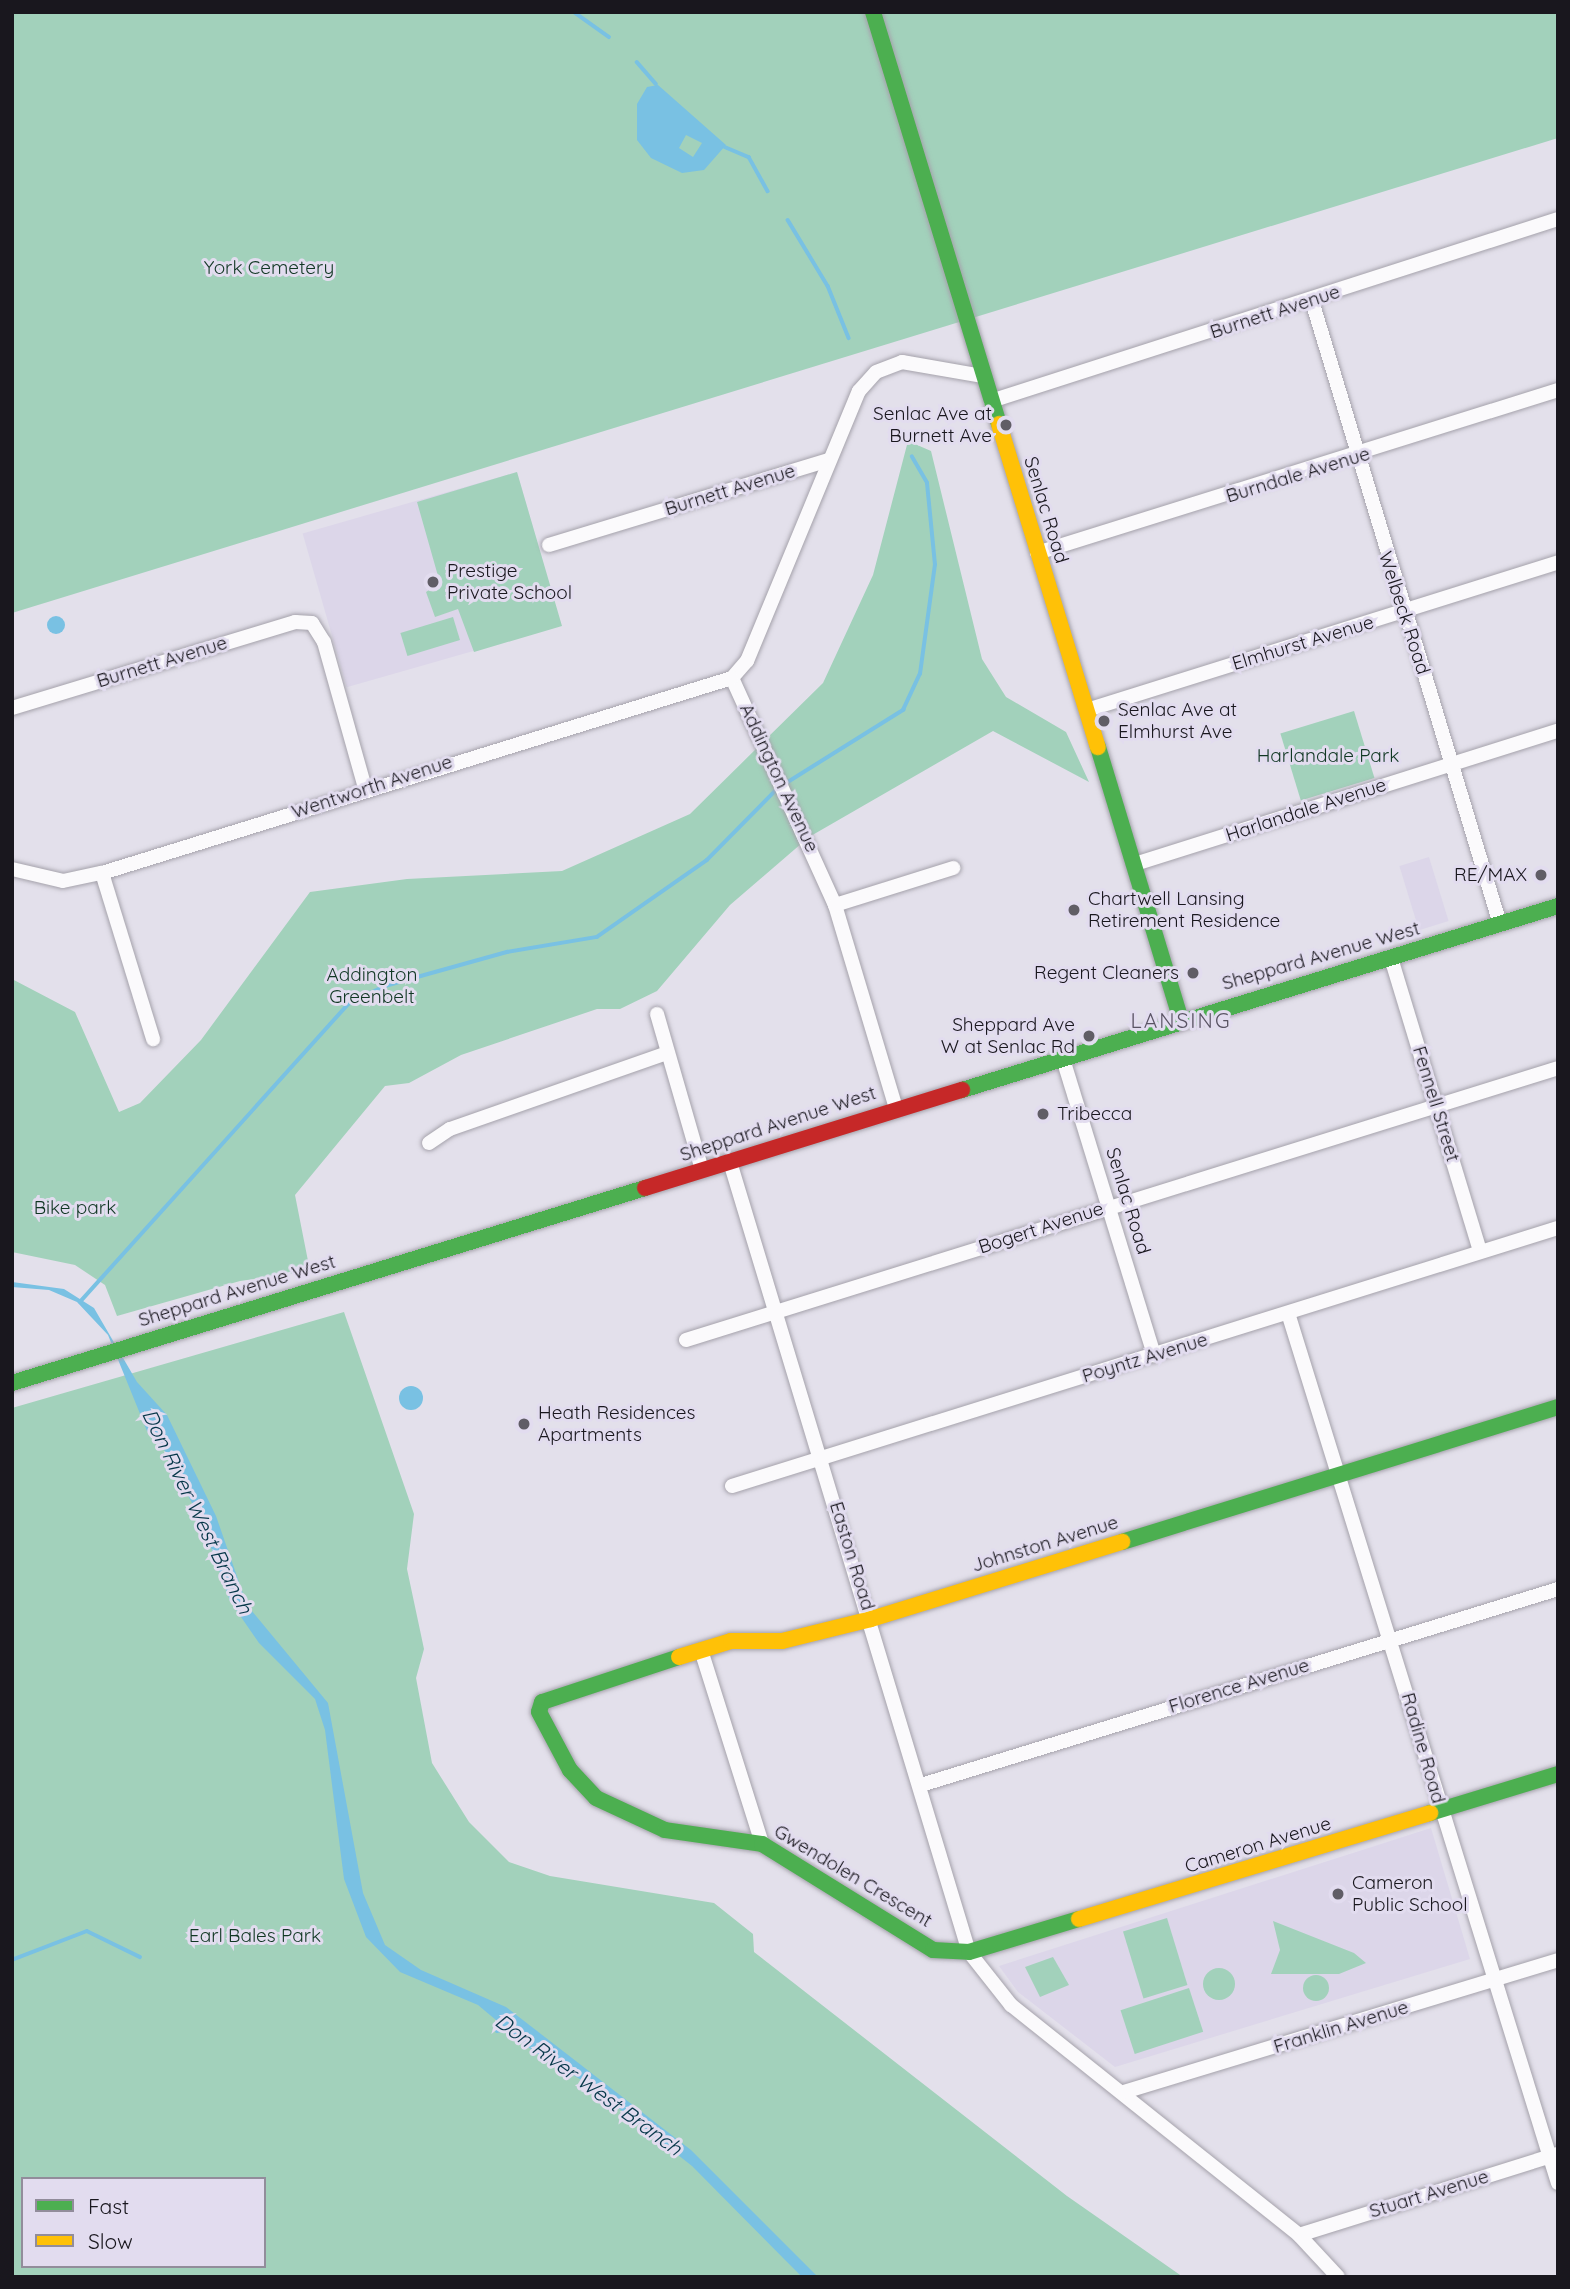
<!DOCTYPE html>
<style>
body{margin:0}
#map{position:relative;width:1570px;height:2289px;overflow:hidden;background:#e3e0eb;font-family:Quicksand,sans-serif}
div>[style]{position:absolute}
.built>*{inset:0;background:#dcd6e9;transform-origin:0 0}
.green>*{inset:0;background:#a2d1bb;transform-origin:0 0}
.round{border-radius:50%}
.water>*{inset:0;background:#79c1e3}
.stream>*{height:3.5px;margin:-1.75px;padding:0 1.75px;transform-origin:1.75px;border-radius:1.75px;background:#79c1e3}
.roads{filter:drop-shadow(0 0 2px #a5a2ab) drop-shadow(0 0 2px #a5a2ab)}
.street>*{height:14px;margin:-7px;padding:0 7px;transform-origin:7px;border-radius:7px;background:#fbfafc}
.fast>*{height:16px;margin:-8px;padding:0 8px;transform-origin:8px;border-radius:8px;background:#4caf50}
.slow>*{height:16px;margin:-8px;padding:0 8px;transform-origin:8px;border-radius:8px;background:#ffc107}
.jam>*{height:16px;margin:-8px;padding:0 8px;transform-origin:8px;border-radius:8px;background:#c62828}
.dots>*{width:19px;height:19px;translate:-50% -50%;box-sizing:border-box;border:4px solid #e2dcef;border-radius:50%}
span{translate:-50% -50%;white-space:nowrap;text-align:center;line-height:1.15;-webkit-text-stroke:6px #e2dcef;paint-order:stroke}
.park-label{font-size:19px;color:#103723}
.street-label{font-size:19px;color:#19171e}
.poi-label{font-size:19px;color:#19171e}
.right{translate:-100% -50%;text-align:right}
.left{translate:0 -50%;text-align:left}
.neighbourhood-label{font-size:21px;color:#5a5464;letter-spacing:2px}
.water-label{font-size:21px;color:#063749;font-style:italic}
.frame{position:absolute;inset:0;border:14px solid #19171e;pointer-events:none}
.legend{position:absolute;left:21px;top:2177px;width:245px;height:91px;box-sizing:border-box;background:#e2dcef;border:2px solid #928d9b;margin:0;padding:9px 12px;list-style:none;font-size:21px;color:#19171e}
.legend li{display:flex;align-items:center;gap:14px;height:35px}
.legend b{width:35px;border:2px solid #928d9b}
</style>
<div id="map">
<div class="built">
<div style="left:517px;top:472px;width:160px;height:223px;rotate:74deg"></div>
<div style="left:1429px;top:857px;width:67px;height:31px;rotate:73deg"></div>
<div style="clip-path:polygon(1431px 1828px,1470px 1959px,1115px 2067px,1018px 1992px,999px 1966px)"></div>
</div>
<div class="green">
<div style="clip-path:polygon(12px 12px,1558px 12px,1558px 138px,12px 613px)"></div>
<div style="clip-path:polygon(908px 441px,931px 451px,982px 659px,1006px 697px,1066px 732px,1089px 782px,993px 731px,809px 837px,730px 905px,657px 991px,620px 1009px,597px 1009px,461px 1055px,409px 1083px,385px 1086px,295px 1195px,309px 1266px,294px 1273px,240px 1281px,117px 1316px,105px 1285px,75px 1265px,12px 1252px,12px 979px,75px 1012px,119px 1112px,140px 1103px,201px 1040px,310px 892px,407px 879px,562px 871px,690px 814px,823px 683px,873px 575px)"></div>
<div style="clip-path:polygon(517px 472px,562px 626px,474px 652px,458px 609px,435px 617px,426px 592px,440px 583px,417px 502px)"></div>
<div style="left:453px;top:617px;width:24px;height:55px;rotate:73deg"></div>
<div style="left:1354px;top:711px;width:70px;height:77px;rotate:73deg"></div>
<div style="clip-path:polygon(evenodd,344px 1312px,414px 1514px,407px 1569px,424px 1649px,416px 1678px,432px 1763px,469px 1822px,509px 1862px,550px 1876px,714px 1903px,753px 1934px,754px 1952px,1067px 2196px,1183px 2277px,12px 2277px,12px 1408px,344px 1312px,23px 2179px,264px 2179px,264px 2266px,23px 2266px,23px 2179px)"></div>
<div style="left:1167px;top:1918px;width:70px;height:46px;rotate:73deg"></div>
<div style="clip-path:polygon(1273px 1921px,1354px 1953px,1366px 1963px,1339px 1974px,1271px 1974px,1280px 1950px)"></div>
<div style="clip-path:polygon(1053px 1957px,1069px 1985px,1040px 1997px,1025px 1967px)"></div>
<div class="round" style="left:1203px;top:1968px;width:32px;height:32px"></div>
<div class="round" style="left:1303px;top:1975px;width:26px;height:26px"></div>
<div style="left:1189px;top:1988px;width:46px;height:72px;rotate:72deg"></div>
</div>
<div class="water">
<div style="clip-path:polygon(evenodd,658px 85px,726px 145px,704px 170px,682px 173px,651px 158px,637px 140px,637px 104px,647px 87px,658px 85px,686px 135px,702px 143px,693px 157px,679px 148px,686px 135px)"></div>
<div class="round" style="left:47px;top:616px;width:18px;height:18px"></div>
<div style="clip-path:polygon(12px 1282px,64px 1289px,94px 1308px,137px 1382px,167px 1415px,216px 1516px,247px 1605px,328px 1703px,363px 1893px,385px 1945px,421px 1970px,506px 2007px,691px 2150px,818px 2277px,802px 2277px,692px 2166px,588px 2084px,533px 2051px,478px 2005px,400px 1972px,366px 1937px,344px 1879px,325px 1730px,315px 1699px,259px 1643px,230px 1601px,202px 1522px,160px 1442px,147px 1431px,108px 1335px,77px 1302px,49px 1290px,12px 1287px)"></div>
<div class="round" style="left:399px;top:1386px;width:24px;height:24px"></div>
</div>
<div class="stream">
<div style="left:574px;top:12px;width:43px;rotate:35.5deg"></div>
<div style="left:637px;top:62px;width:29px;rotate:49deg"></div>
<div style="left:725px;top:147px;width:26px;rotate:23deg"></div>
<div style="left:749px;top:157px;width:39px;rotate:61deg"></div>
<div style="left:788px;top:220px;width:77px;rotate:58.8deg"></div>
<div style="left:828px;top:286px;width:56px;rotate:68deg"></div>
<div style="left:783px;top:785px;width:142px;rotate:-32deg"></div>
<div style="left:903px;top:710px;width:40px;rotate:-65deg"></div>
<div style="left:920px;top:674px;width:110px;rotate:-82.2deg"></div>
<div style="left:935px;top:565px;width:82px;rotate:-95.6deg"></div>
<div style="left:927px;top:483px;width:30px;rotate:-120deg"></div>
<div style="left:80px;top:1302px;width:401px;rotate:-48deg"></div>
<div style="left:348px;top:1004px;width:41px;rotate:-25.9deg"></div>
<div style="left:385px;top:986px;width:127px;rotate:-15.6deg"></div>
<div style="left:507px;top:952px;width:91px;rotate:-9.5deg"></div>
<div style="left:597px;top:937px;width:134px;rotate:-35deg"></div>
<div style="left:707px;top:860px;width:100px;rotate:-45.4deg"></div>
<div style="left:12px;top:1960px;width:80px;rotate:-21.1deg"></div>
<div style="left:87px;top:1931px;width:59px;rotate:26.1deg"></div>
<div style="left:497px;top:2031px;width:16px;rotate:-15deg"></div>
</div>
<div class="roads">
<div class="street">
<div style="left:1312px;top:301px;width:651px;rotate:73.21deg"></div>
<div style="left:991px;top:401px;width:595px;rotate:-17.8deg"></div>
<div style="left:549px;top:545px;width:293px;rotate:-16.9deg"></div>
<div style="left:1037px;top:553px;width:546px;rotate:-17.37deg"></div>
<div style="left:732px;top:678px;width:249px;rotate:65.6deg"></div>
<div style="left:835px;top:905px;width:212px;rotate:73.3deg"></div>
<div style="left:732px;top:678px;width:23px;rotate:-49deg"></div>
<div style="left:747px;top:661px;width:292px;rotate:-67.5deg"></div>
<div style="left:859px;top:391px;width:25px;rotate:-48deg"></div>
<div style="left:876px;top:372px;width:28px;rotate:-21deg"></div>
<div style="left:902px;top:362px;width:81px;rotate:9.9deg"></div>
<div style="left:12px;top:708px;width:296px;rotate:-16.9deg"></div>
<div style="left:295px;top:622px;width:17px;rotate:3deg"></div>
<div style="left:312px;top:623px;width:22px;rotate:58deg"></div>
<div style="left:324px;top:642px;width:152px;rotate:74.3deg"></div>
<div style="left:1087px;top:710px;width:494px;rotate:-17.4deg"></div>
<div style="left:1135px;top:864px;width:443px;rotate:-17.5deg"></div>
<div style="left:12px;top:869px;width:52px;rotate:13.2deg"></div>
<div style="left:63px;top:881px;width:40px;rotate:-12deg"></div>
<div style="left:102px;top:873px;width:659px;rotate:-17.2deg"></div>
<div style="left:102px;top:873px;width:174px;rotate:72.9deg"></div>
<div style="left:835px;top:905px;width:124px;rotate:-17.4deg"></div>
<div style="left:1391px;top:958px;width:306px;rotate:73.1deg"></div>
<div style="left:657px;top:1014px;width:162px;rotate:73.9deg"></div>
<div style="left:1063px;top:1059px;width:310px;rotate:72.9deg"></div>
<div style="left:429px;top:1143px;width:25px;rotate:-34deg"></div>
<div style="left:450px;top:1129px;width:230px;rotate:-19.3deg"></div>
<div style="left:730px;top:1162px;width:825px;rotate:73.17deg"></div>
<div style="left:969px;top:1952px;width:68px;rotate:51.6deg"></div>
<div style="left:1011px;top:2005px;width:369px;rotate:38.6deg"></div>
<div style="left:1299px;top:2235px;width:57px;rotate:47.1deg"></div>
<div style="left:1288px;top:1313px;width:911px;rotate:72.76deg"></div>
<div style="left:686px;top:1340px;width:913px;rotate:-17.32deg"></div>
<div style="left:732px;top:1486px;width:865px;rotate:-17.35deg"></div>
<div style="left:701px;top:1650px;width:203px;rotate:72.5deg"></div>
<div style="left:921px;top:1785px;width:666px;rotate:-17.1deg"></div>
<div style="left:1124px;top:2092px;width:454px;rotate:-16.9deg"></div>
<div style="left:1299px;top:2235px;width:271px;rotate:-17.4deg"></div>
</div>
<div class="fast">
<div style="left:873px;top:12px;width:431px;rotate:73deg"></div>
<div style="left:1098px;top:747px;width:285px;rotate:73.1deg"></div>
<div style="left:962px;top:1090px;width:624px;rotate:-17.16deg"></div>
<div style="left:12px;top:1383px;width:662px;rotate:-17.12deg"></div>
<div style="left:1122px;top:1542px;width:456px;rotate:-17.2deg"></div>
<div style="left:679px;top:1657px;width:144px;rotate:161.8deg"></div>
<div style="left:542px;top:1702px;width:10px;rotate:107deg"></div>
<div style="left:539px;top:1712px;width:66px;rotate:61.9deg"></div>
<div style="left:570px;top:1770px;width:38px;rotate:47deg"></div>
<div style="left:596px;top:1798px;width:76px;rotate:24.9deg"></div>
<div style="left:665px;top:1830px;width:98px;rotate:8.2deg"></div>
<div style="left:762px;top:1844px;width:201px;rotate:31.8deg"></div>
<div style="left:933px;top:1950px;width:36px;rotate:3deg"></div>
<div style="left:969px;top:1952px;width:115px;rotate:-16.7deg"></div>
<div style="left:1430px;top:1813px;width:134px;rotate:-16.9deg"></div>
</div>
<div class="slow">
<div style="left:999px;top:424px;width:338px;rotate:73deg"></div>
<div style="left:679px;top:1657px;width:54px;rotate:-17.1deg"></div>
<div style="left:731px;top:1641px;width:51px"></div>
<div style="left:782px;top:1641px;width:92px;rotate:-13.9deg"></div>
<div style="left:871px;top:1619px;width:263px;rotate:-17.1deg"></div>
<div style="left:1079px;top:1919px;width:367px;rotate:-16.8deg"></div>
</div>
<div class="jam">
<div style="left:645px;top:1188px;width:332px;rotate:-17.2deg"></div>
</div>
</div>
<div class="dots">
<div style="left:1006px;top:425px;background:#605d66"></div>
<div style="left:433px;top:582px;background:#605d66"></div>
<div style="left:1104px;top:721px;background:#605d66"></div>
<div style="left:1541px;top:875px;background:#605d66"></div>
<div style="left:1074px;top:910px;background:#605d66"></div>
<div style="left:1193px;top:973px;background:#605d66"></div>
<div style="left:1089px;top:1036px;background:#605d66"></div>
<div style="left:1043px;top:1114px;background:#605d66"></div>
<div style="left:524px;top:1424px;background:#605d66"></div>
<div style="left:1338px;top:1894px;background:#605d66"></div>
</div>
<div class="park-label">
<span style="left:269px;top:268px">York Cemetery</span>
<span style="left:1328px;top:756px">Harlandale Park</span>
<span style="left:372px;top:986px">Addington<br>Greenbelt</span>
<span style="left:75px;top:1208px">Bike park</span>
<span style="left:255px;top:1936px">Earl Bales Park</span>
</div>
<div class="street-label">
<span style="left:1275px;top:312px;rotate:-18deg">Burnett Avenue</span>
<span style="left:1298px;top:475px;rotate:-17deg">Burndale Avenue</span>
<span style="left:730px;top:490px;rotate:-17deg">Burnett Avenue</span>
<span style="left:1046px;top:510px;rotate:73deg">Senlac Road</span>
<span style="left:1404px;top:613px;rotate:72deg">Welbeck Road</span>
<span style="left:1303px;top:643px;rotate:-17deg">Elmhurst Avenue</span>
<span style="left:162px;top:662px;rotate:-17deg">Burnett Avenue</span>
<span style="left:779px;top:778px;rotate:65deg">Addington Avenue</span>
<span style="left:372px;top:787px;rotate:-18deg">Wentworth Avenue</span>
<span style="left:1306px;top:810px;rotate:-18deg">Harlandale Avenue</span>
<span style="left:1321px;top:956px;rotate:-16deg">Sheppard Avenue West</span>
<span style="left:1436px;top:1104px;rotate:73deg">Fennell Street</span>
<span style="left:778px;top:1124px;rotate:-18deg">Sheppard Avenue West</span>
<span style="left:1128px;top:1201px;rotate:73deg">Senlac Road</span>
<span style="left:1041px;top:1228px;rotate:-18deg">Bogert Avenue</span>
<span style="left:237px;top:1291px;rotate:-17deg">Sheppard Avenue West</span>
<span style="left:1145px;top:1358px;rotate:-17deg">Poyntz Avenue</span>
<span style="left:1045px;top:1544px;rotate:-17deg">Johnston Avenue</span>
<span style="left:852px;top:1556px;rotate:73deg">Easton Road</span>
<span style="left:1239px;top:1686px;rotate:-17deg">Florence Avenue</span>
<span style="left:1423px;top:1748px;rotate:74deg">Radine Road</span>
<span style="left:1258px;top:1845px;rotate:-17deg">Cameron Avenue</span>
<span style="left:853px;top:1876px;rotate:31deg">Gwendolen Crescent</span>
<span style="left:1341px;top:2027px;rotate:-17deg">Franklin Avenue</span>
<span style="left:1429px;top:2194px;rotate:-17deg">Stuart Avenue</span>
</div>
<div class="poi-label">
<span class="right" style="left:992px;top:425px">Senlac Ave at<br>Burnett Ave</span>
<span class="left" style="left:447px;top:582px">Prestige<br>Private School</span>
<span class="left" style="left:1118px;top:721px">Senlac Ave at<br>Elmhurst Ave</span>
<span class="right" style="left:1527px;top:875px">RE/MAX</span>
<span class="left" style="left:1088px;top:910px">Chartwell Lansing<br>Retirement Residence</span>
<span class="right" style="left:1179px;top:973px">Regent Cleaners</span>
<span class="right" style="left:1075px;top:1036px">Sheppard Ave<br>W at Senlac Rd</span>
<span class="left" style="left:1057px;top:1114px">Tribecca</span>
<span class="left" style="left:538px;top:1424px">Heath Residences<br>Apartments</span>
<span class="left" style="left:1352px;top:1894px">Cameron<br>Public School</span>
</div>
<div class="neighbourhood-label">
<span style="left:1181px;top:1020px">LANSING</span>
</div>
<div class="water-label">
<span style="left:198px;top:1511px;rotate:64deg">Don River West Branch</span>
<span style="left:589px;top:2084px;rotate:36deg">Don River West Branch</span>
</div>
<div class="frame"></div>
<ul class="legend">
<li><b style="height:9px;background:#4caf50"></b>Fast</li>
<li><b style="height:9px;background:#ffc107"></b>Slow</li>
</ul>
</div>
